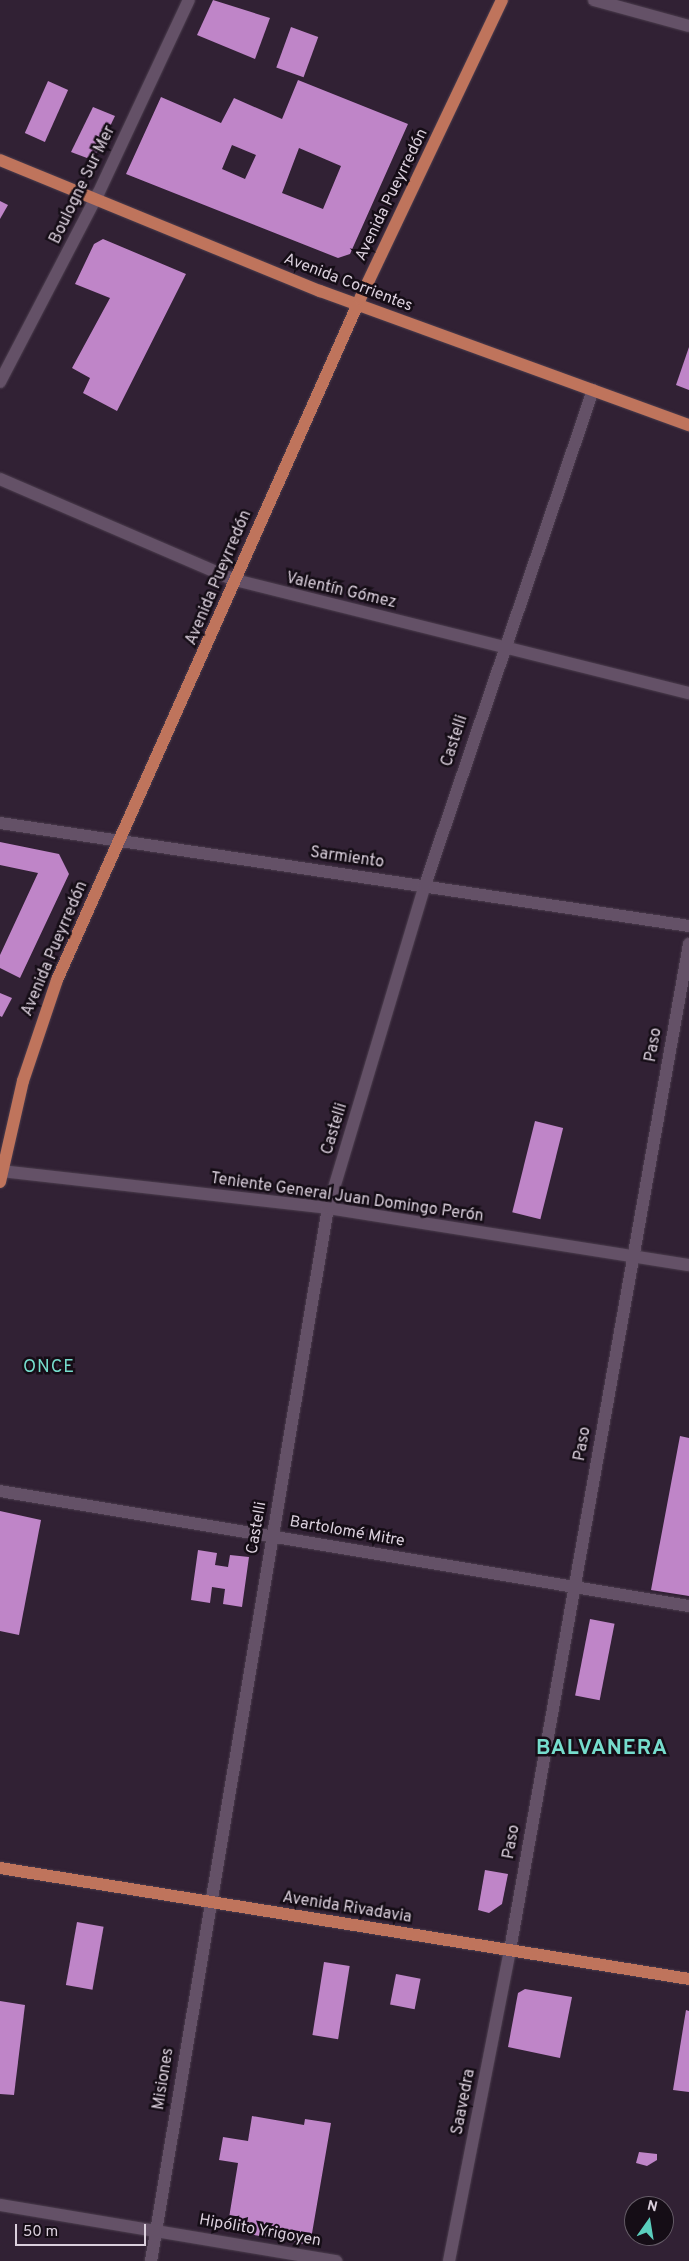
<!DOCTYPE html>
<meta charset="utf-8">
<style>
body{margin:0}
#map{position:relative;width:689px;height:2261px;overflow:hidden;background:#312134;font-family:Overpass,sans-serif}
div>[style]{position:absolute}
.building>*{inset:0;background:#bf85c8;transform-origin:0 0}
.roads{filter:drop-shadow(0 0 1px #4b3d4d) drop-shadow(0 0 1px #4b3d4d)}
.minor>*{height:12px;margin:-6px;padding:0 6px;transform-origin:6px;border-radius:6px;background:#645167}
.major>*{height:12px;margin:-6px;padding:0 6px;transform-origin:6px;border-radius:6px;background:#bf745c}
span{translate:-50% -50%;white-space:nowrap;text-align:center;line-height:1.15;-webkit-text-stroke:5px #150d16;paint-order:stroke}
.street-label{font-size:16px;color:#dbd0dd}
.neighbourhood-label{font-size:18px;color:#76ddcd;letter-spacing:1px}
.district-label{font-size:21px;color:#76ddcd;font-weight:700;letter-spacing:1px}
.north{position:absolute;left:624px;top:2196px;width:50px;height:50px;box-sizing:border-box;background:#150d16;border:1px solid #645b66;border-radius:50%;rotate:13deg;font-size:14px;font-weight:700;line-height:20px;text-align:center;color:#dbd0dd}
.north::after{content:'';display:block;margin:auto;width:18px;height:22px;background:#5acebd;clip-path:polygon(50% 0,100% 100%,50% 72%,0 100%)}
.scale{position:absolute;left:15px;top:2224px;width:131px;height:22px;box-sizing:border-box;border:2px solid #dbd0dd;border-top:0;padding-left:6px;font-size:15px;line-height:18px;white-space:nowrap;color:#dbd0dd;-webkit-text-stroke:4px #150d16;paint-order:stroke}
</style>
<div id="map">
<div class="building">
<div style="clip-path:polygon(213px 0,270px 18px,255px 59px,197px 35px)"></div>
<div style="left:291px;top:27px;width:29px;height:43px;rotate:20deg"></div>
<div style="clip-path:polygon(evenodd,298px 80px,408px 124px,350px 254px,338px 258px,126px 174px,161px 97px,221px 123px,234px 98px,282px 119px,298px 80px,232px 145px,256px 155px,245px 179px,222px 169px,232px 145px,298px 80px,299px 148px,341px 166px,323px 209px,282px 193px,299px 148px)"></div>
<div style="left:48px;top:81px;width:22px;height:57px;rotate:24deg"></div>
<div style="clip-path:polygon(93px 107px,115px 116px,97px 153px,87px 158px,71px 152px)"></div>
<div style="clip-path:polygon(0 201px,8px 205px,0 219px)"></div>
<div style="clip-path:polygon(103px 239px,186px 274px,117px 411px,83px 393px,90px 378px,72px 368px,110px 298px,75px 284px,94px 244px)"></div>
<div style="clip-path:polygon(689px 347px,689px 390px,676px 385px)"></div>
<div style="clip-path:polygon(0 842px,59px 854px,69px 874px,20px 978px,0 968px,0 955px,38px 873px,0 865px)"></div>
<div style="clip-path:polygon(0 993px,12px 998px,2px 1017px,0 1016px)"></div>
<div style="left:535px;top:1121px;width:29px;height:94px;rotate:14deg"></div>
<div style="clip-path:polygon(680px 1436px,689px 1438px,689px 1596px,651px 1590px)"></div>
<div style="clip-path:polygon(0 1511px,41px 1520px,19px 1635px,0 1631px)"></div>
<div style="clip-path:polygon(198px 1550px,217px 1553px,215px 1565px,228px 1567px,230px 1555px,249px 1557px,242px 1607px,223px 1604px,225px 1589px,212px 1587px,210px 1603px,191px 1600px)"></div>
<div style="left:590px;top:1619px;width:25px;height:78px;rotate:11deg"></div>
<div style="clip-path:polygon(485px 1870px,508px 1874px,502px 1904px,489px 1913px,478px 1910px)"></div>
<div style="left:77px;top:1922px;width:27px;height:64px;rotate:10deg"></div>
<div style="left:324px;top:1962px;width:26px;height:74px;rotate:9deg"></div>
<div style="left:396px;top:1974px;width:25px;height:31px;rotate:11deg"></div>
<div style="clip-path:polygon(525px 1989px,572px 1997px,560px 2058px,508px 2047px,518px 1993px)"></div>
<div style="clip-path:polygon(0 2001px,25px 2005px,14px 2095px,0 2094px)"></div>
<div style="clip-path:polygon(686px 2010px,689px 2011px,689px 2092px,673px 2090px)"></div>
<div style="clip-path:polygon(252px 2116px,304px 2125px,305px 2119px,331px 2123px,310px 2245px,227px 2230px,238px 2163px,219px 2160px,223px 2137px,248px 2141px)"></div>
<div style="clip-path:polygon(639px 2152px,657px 2154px,657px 2160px,647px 2166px,636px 2163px)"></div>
</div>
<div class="roads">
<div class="minor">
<div style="left:594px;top:0;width:98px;rotate:15.3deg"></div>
<div style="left:0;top:382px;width:212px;rotate:-62.5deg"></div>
<div style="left:98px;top:194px;width:214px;rotate:-64.9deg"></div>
<div style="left:0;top:479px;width:256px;rotate:23.3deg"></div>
<div style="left:235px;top:580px;width:468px;rotate:14deg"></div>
<div style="left:0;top:823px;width:697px;rotate:8.5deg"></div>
<div style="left:0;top:1171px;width:330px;rotate:6.4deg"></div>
<div style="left:328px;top:1208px;width:365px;rotate:9deg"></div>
<div style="left:0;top:1491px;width:699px;rotate:9.48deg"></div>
<div style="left:0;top:2205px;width:341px;rotate:9.5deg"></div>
<div style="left:151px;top:2261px;width:1068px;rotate:-80.46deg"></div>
<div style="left:328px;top:1208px;width:337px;rotate:-73.3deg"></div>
<div style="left:425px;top:885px;width:523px;rotate:-71.25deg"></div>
<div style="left:449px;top:2261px;width:317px;rotate:-78.9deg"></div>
<div style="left:510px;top:1950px;width:1022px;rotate:-79.91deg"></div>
</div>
<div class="major">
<div style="left:0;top:160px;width:346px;rotate:22.3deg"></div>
<div style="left:320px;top:291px;width:393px;rotate:20deg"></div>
<div style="left:0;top:1182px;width:104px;rotate:-77.2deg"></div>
<div style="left:23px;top:1081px;width:107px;rotate:-71.4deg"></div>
<div style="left:57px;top:980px;width:745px;rotate:-66.01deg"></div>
<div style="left:360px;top:299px;width:331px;rotate:-64.6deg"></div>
<div style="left:0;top:1868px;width:698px;rotate:9.15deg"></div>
</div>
</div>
<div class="street-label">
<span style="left:83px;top:185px;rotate:-64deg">Boulogne Sur Mer</span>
<span style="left:392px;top:195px;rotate:-64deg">Avenida Pueyrredón</span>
<span style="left:348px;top:283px;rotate:21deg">Avenida Corrientes</span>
<span style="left:219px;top:578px;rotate:-67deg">Avenida Pueyrredón</span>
<span style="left:341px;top:591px;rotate:13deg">Valentín Gómez</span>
<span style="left:455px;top:741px;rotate:-72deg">Castelli</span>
<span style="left:347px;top:858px;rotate:8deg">Sarmiento</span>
<span style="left:55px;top:949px;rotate:-67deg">Avenida Pueyrredón</span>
<span style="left:654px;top:1045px;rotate:-80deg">Paso</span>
<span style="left:335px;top:1129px;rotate:-73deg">Castelli</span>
<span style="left:347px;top:1198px;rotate:8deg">Teniente General Juan Domingo Perón</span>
<span style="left:583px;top:1444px;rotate:-80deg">Paso</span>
<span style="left:257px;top:1528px;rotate:-80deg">Castelli</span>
<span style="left:347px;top:1532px;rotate:10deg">Bartolomé Mitre</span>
<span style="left:512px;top:1842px;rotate:-80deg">Paso</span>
<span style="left:347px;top:1908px;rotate:9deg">Avenida Rivadavia</span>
<span style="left:164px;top:2079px;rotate:-81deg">Misiones</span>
<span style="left:464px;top:2102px;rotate:-79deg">Saavedra</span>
<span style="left:260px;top:2231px;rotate:10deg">Hipólito Yrigoyen</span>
</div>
<div class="neighbourhood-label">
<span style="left:49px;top:1368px">ONCE</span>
</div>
<div class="district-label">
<span style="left:602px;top:1749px">BALVANERA</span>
</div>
<div class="north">N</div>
<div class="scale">50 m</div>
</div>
